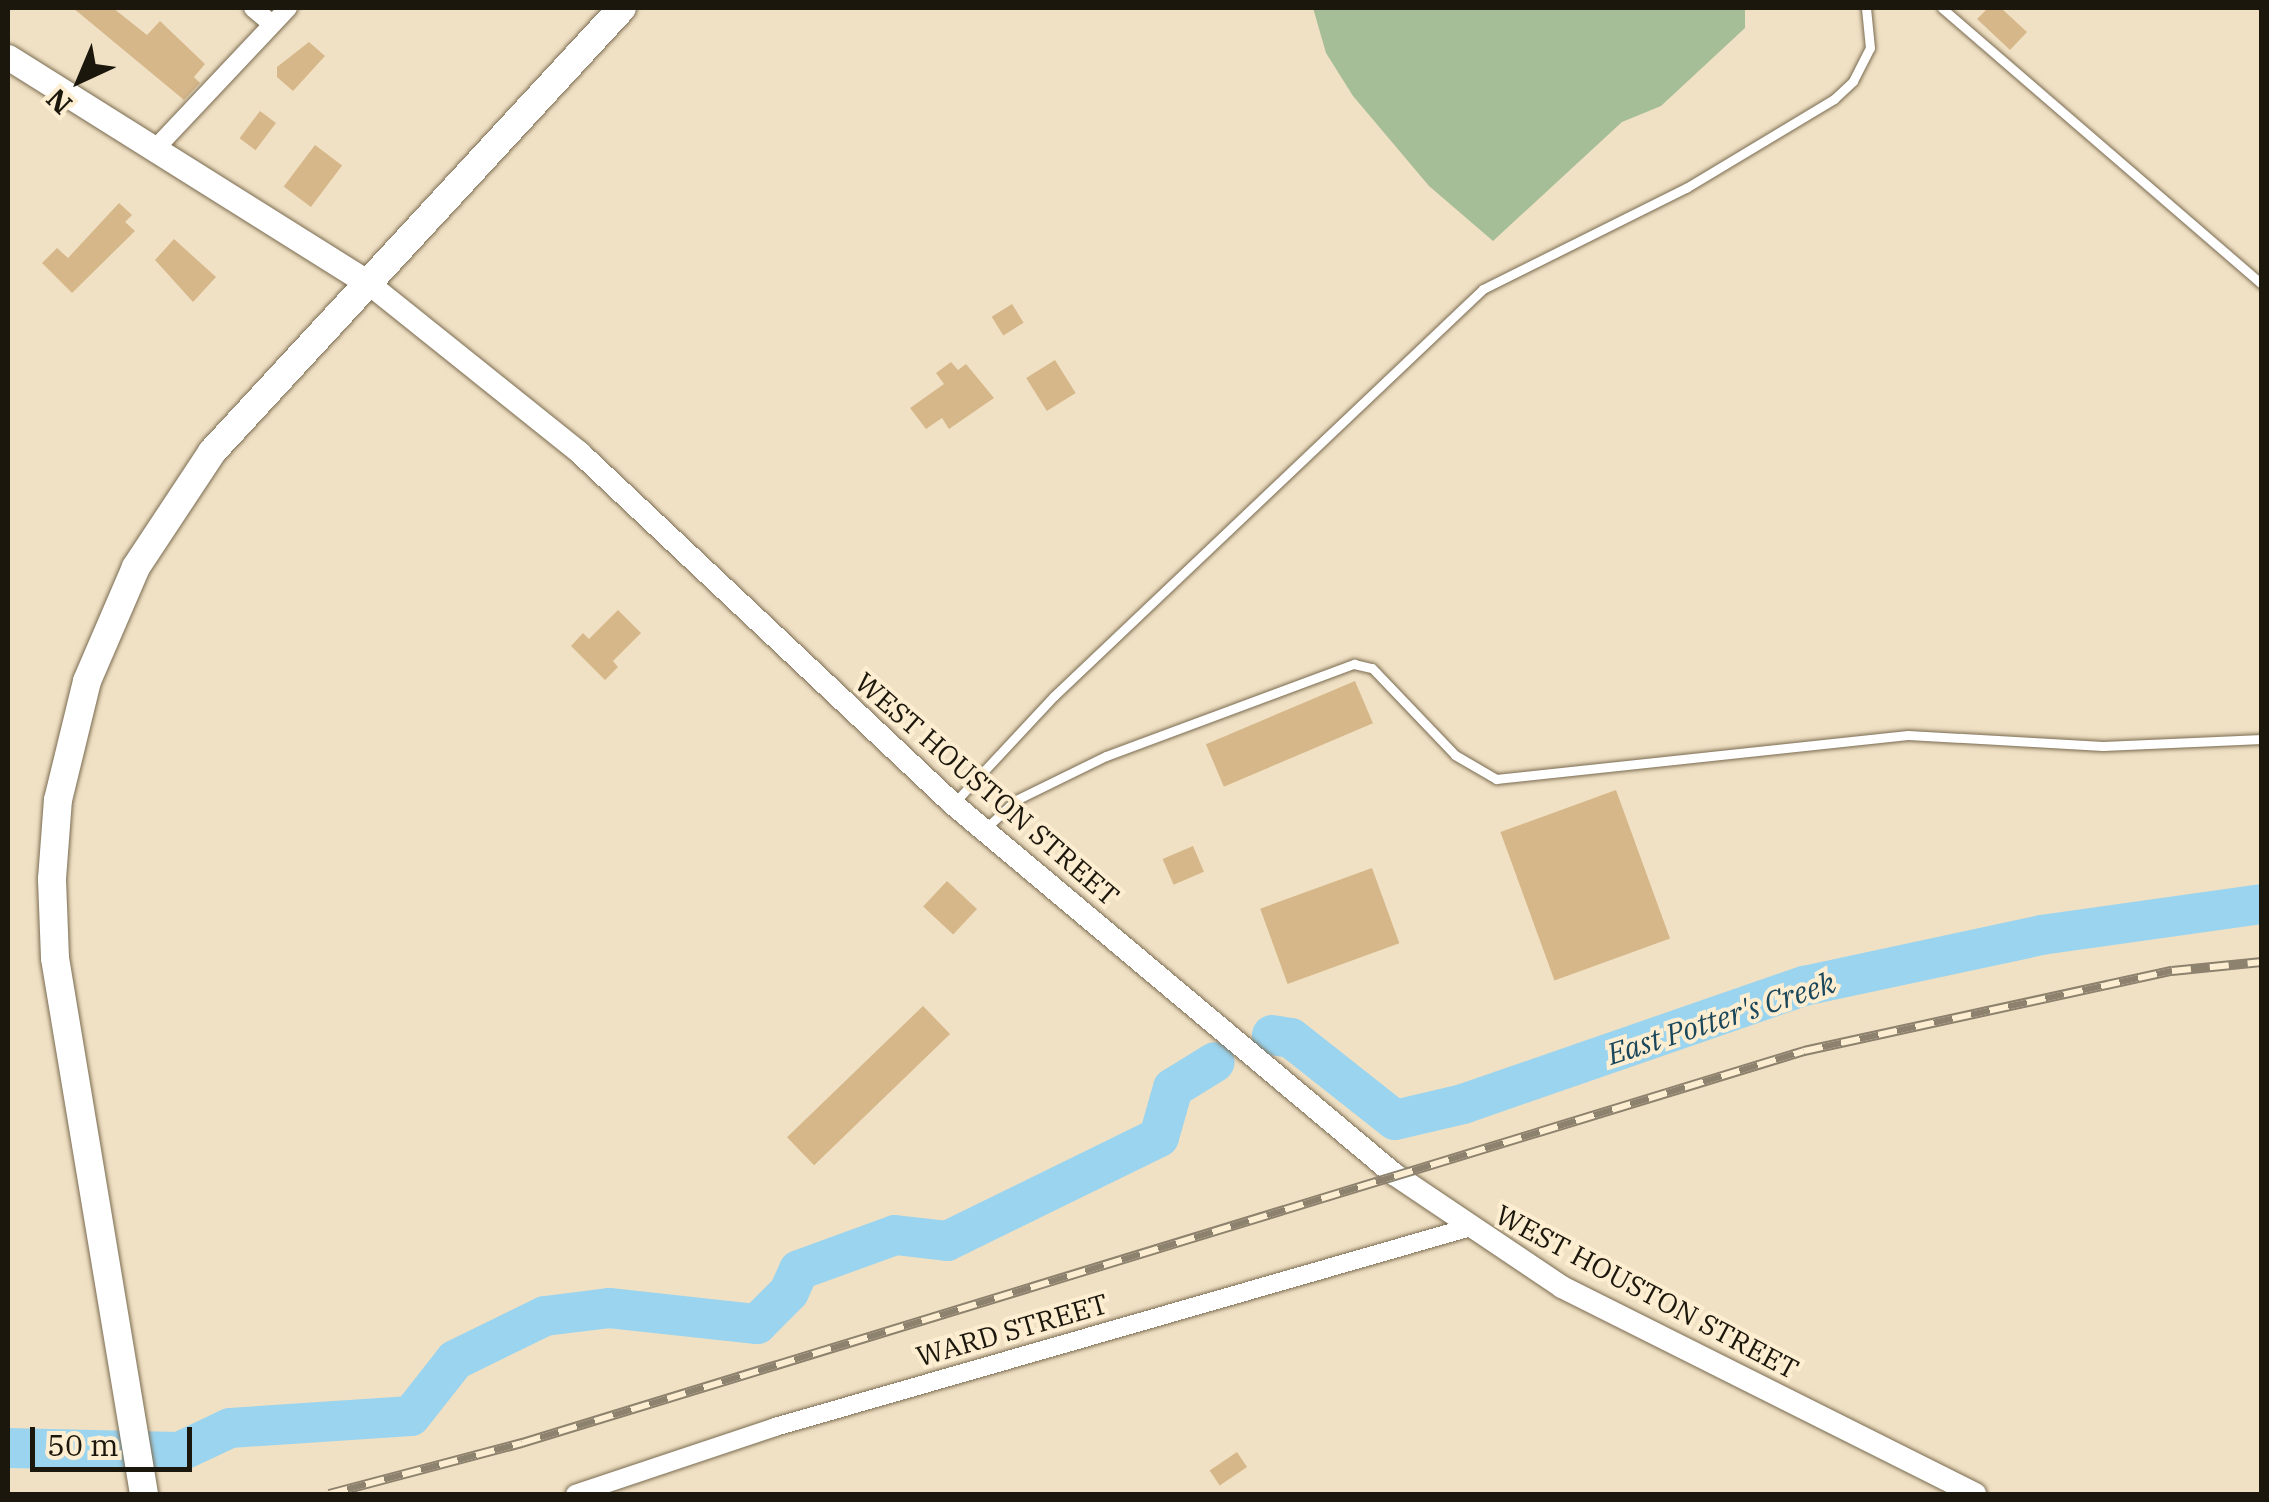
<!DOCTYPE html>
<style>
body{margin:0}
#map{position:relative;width:2269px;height:1502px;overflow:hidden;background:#f1e1c4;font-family:"IBM Plex Serif",serif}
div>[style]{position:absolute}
.green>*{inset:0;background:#a6be97}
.river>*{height:40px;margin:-20px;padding:0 20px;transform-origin:20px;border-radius:20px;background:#9bd4ef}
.building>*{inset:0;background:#d6b78a;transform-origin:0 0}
.roads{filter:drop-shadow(0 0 2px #796b51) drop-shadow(0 0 2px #796b51)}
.service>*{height:9px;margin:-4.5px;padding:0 4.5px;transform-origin:4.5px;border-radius:4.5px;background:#fff}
.minor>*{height:18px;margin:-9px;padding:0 9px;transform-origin:9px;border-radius:9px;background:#fff}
.tertiary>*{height:22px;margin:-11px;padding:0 11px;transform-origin:11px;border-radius:11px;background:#fff}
.secondary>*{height:25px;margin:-12.5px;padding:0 12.5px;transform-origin:12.5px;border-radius:12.5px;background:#fff}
.primary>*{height:28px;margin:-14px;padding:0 14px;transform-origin:14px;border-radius:14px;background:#fff}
.rail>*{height:10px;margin-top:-5px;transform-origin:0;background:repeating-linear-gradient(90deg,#feeed1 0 19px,#8d826e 0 38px);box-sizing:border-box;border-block:2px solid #8d826e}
span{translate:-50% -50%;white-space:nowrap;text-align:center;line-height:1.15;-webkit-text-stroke:8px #feeed1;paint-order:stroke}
.street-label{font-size:28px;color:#1c170c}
.water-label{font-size:30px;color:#1a475b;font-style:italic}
.frame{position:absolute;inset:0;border:10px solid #1c170c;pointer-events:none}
.north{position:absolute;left:30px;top:30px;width:100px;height:100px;-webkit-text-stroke:8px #feeed1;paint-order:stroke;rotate:224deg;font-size:28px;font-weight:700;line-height:40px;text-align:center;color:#1c170c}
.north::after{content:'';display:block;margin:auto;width:35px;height:45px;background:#1c170c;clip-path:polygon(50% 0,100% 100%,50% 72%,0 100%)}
.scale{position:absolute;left:30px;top:1427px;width:162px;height:45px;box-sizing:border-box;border:5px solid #1c170c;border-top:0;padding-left:12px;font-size:30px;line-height:35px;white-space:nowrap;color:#1c170c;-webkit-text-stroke:8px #feeed1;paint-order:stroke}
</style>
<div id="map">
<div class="green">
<div style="clip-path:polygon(1313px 8px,1745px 8px,1745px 28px,1661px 106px,1622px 122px,1493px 241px,1429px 186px,1353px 96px,1326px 53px)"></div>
</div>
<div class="river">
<div style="left:1272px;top:1035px;width:19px;rotate:9deg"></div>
<div style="left:1291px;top:1038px;width:132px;rotate:38.3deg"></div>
<div style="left:1395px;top:1120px;width:70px;rotate:-13.2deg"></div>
<div style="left:1463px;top:1104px;width:361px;rotate:-19.1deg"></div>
<div style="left:1804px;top:986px;width:242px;rotate:-12.1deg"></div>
<div style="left:2041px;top:935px;width:223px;rotate:-8deg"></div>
<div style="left:8px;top:1448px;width:171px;rotate:1.3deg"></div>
<div style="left:179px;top:1452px;width:56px;rotate:-25.2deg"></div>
<div style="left:230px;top:1428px;width:181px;rotate:-3.8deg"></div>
<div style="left:411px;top:1416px;width:71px;rotate:-51.8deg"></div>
<div style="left:455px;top:1360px;width:100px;rotate:-26.1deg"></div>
<div style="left:545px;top:1316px;width:64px;rotate:-7.1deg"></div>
<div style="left:609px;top:1308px;width:149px;rotate:6.2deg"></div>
<div style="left:757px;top:1324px;width:45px;rotate:-45deg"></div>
<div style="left:789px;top:1292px;width:24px;rotate:-66deg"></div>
<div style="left:799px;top:1270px;width:102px;rotate:-20deg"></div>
<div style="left:895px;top:1235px;width:52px;rotate:6.6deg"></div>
<div style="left:947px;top:1241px;width:236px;rotate:-26.1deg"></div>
<div style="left:1159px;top:1137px;width:51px;rotate:-74.1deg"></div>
<div style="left:1173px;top:1088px;width:49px;rotate:-31.8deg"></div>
</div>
<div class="building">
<div style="clip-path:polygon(73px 8px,113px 8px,147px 35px,160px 21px,205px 64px,194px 77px,200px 83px,184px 100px)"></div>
<div style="clip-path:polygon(1988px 8px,2001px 8px,2027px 32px,2010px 50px,1977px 19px)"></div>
<div style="clip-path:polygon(309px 42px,325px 56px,293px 91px,277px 77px,277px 67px)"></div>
<div style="left:260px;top:111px;width:20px;height:34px;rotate:37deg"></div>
<div style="left:315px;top:145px;width:34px;height:52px;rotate:37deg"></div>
<div style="clip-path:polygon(119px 203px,132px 215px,125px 222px,135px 231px,72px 293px,42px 263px,57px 248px,68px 258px)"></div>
<div style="clip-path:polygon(174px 239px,216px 277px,193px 302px,155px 260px)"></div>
<div style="left:1012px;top:304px;width:22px;height:24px;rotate:58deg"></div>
<div style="left:1055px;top:360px;width:39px;height:34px;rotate:58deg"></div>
<div style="clip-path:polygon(951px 362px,958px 370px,966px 364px,994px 398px,949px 429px,942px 418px,926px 429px,910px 408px,944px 384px,936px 373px)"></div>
<div style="clip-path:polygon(618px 610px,641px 633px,613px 661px,618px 667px,605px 680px,571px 646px,583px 633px,589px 639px)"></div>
<div style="left:1355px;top:681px;width:46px;height:162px;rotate:67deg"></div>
<div style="left:1616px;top:790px;width:158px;height:123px;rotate:70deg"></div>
<div style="left:1193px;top:846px;width:28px;height:33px;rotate:67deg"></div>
<div style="left:1372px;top:868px;width:80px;height:119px;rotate:70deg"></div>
<div style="left:947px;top:881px;width:41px;height:35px;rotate:43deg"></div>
<div style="left:923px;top:1006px;width:39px;height:189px;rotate:46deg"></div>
<div style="left:1237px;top:1452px;width:18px;height:33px;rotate:56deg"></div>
</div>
<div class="roads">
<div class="service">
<div style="left:1942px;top:8px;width:423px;rotate:40.8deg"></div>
<div style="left:955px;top:802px;width:145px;rotate:-47deg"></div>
<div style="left:1054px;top:696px;width:591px;rotate:-43.49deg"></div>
<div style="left:1483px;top:289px;width:227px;rotate:-26.5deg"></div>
<div style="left:1686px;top:188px;width:173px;rotate:-31deg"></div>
<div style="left:1834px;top:99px;width:26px;rotate:-43deg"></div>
<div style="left:1853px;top:81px;width:37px;rotate:-63deg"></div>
<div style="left:1870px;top:48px;width:40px;rotate:-95.7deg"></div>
<div style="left:986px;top:828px;width:41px;rotate:-43deg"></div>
<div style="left:1016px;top:800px;width:100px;rotate:-26.1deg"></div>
<div style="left:1106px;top:756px;width:265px;rotate:-20.4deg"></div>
<div style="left:1354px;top:664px;width:18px;rotate:13deg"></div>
<div style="left:1372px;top:668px;width:120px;rotate:46.3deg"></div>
<div style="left:1455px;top:755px;width:48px;rotate:30.3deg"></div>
<div style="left:1496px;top:779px;width:414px;rotate:-6.1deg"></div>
<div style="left:1908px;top:735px;width:195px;rotate:3.2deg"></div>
<div style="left:2103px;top:746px;width:159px;rotate:-2.5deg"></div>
</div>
<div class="minor">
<div style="left:253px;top:8px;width:25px;rotate:40deg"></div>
<div style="left:155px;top:149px;width:194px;rotate:-46.7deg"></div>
<div style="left:575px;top:1494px;width:211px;rotate:-18.5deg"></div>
<div style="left:775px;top:1427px;width:720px;rotate:-16.04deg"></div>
</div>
<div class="tertiary">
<div style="left:368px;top:283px;width:272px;rotate:38.7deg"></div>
<div style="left:580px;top:453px;width:512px;rotate:43.26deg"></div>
<div style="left:953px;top:804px;width:576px;rotate:40deg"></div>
<div style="left:1394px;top:1174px;width:202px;rotate:33.9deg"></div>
<div style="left:1562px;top:1287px;width:462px;rotate:26.6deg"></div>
</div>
<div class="secondary">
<div style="left:8px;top:57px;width:425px;rotate:32.1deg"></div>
</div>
<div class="primary">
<div style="left:144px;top:1494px;width:543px;rotate:-99.43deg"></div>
<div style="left:55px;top:958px;width:79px;rotate:-92.2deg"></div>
<div style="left:52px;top:879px;width:79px;rotate:-85.7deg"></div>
<div style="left:58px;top:800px;width:122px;rotate:-76.3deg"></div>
<div style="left:87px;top:681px;width:124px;rotate:-66.7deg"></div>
<div style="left:136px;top:567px;width:138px;rotate:-56.5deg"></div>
<div style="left:212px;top:452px;width:604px;rotate:-47.28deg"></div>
</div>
</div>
<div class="rail">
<div style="left:329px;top:1494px;width:200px;rotate:-14.8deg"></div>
<div style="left:522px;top:1443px;width:1341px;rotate:-17deg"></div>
<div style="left:1804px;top:1051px;width:377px;rotate:-12.3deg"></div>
<div style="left:2172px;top:971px;width:90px;rotate:-5.7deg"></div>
</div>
<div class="street-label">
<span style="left:987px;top:789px;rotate:41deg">WEST HOUSTON STREET</span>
<span style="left:1647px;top:1292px;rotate:28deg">WEST HOUSTON STREET</span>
<span style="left:1012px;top:1330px;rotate:-16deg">WARD STREET</span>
</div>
<div class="water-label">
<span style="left:1721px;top:1018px;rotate:-18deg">East Potter's Creek</span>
</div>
<div class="frame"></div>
<div class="north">N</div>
<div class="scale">50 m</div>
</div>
